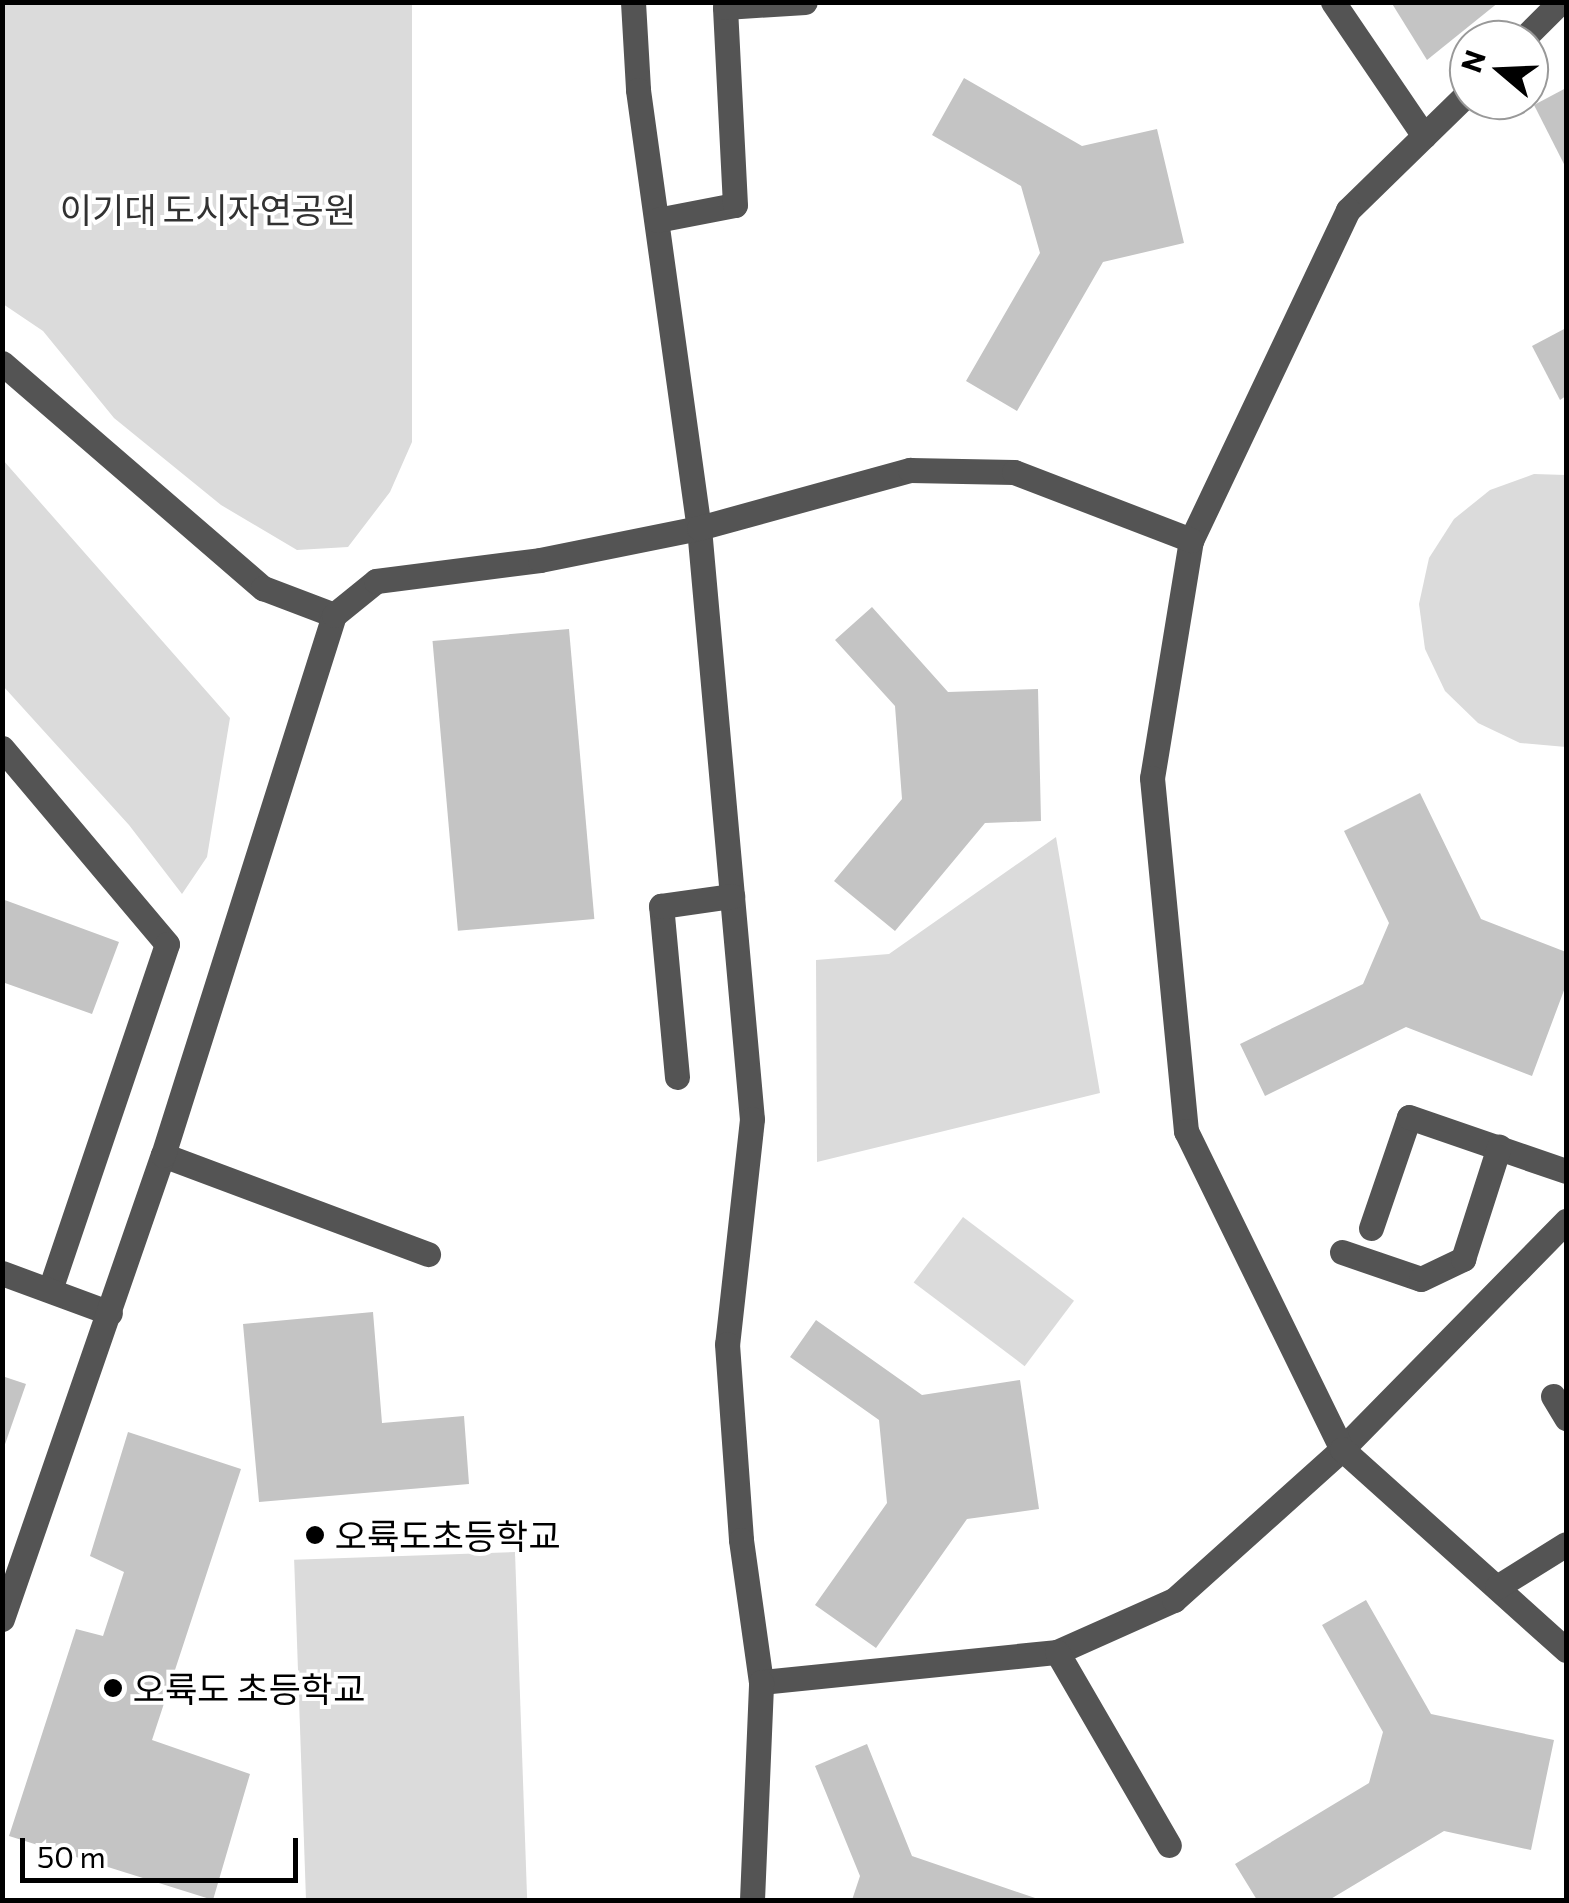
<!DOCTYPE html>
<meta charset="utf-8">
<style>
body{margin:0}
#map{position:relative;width:1569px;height:1903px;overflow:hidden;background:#fff;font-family:Commissioner,"Noto Sans KR",sans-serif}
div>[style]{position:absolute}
.green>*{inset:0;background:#dbdbdb;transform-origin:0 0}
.building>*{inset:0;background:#c4c4c4;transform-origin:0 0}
.minor>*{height:25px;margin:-12.5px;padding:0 12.5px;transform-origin:12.5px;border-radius:12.5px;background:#545454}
.dots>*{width:28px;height:28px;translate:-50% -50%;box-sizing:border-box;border:5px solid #fff;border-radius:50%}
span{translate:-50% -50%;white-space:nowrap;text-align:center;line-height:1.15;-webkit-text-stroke:8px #fff;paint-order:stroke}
.park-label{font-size:35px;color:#323232}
.poi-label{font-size:35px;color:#000}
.left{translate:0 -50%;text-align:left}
.frame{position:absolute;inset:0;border:5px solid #000;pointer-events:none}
.north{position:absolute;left:1449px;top:20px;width:100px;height:100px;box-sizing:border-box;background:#fff;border:2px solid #999;border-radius:50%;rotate:289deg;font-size:28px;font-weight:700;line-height:40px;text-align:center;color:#000}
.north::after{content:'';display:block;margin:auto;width:35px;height:45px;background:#000;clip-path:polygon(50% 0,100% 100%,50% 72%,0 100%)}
.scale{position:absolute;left:20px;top:1838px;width:278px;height:45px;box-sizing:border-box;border:5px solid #000;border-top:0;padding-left:12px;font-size:30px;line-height:35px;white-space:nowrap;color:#000;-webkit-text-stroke:8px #fff;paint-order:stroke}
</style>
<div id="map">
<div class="green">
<div style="clip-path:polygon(2px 3px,412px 3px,412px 442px,390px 492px,348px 547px,297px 550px,221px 505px,114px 418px,43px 331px,3px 304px)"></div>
<div style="clip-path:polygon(3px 460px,230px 718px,207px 857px,182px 894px,129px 825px,3px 686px)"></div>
<div style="clip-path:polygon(1534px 474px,1566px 475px,1566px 747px,1520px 743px,1478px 723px,1445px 691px,1425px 649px,1419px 604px,1429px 558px,1454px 519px,1490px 490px)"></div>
<div style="clip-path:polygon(1056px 837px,1100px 1093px,817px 1162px,816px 960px,889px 954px)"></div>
<div style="left:963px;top:1217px;width:139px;height:82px;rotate:37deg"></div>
<div style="left:515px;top:1552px;width:348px;height:221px;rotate:88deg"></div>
</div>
<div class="building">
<div style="clip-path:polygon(1391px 2px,1499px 2px,1427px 60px)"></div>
<div style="clip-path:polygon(964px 78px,1082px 146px,1157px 129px,1184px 243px,1103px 262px,1017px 411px,966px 381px,1040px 253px,1021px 186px,932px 135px)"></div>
<div style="clip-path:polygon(1566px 88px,1566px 168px,1534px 105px)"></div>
<div style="clip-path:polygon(1566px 328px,1566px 396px,1560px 400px,1532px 346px)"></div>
<div style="clip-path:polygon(872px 607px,948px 692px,1038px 689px,1041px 821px,985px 823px,895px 931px,834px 881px,902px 799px,895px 706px,835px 640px)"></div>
<div style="left:569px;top:629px;width:291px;height:137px;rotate:85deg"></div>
<div style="clip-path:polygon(1420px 793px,1481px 919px,1566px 952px,1566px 985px,1532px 1076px,1406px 1027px,1265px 1096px,1240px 1044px,1363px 984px,1389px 923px,1344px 831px)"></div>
<div style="clip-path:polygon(2px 899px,119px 942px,92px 1014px,5px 983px,2px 989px)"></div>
<div style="clip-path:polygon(373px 1312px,382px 1423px,464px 1416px,469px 1484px,259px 1502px,243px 1324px)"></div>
<div style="clip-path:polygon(816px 1320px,922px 1395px,1020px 1380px,1039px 1509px,967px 1519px,876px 1648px,815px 1605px,887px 1503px,879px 1420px,790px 1357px)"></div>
<div style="clip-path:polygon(2px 1376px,26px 1384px,3px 1450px,2px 1450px)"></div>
<div style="clip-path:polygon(128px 1432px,241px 1469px,152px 1740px,250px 1774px,213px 1900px,9px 1836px,76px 1629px,103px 1636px,124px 1572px,90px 1556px)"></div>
<div style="clip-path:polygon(1366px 1600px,1431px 1714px,1554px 1740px,1531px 1850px,1444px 1831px,1329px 1900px,1257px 1900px,1235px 1864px,1369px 1783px,1383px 1732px,1322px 1625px)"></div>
<div style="clip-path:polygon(867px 1744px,912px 1856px,1041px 1900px,852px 1900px,860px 1876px,815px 1766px)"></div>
</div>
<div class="minor">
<div style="left:633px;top:2px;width:88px;rotate:86.7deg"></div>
<div style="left:638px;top:90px;width:442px;rotate:82.1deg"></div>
<div style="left:699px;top:528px;width:593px;rotate:84.88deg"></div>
<div style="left:752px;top:1119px;width:226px;rotate:96.3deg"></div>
<div style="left:727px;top:1344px;width:196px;rotate:85.9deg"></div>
<div style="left:741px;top:1540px;width:143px;rotate:82deg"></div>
<div style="left:761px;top:1682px;width:298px;rotate:-5.8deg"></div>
<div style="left:1057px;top:1652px;width:128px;rotate:-24deg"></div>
<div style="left:1174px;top:1600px;width:226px;rotate:-41.9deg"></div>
<div style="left:1342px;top:1449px;width:320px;rotate:-45.5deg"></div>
<div style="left:1333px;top:2px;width:162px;rotate:55.8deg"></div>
<div style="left:1522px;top:40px;width:54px;rotate:-45deg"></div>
<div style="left:1469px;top:92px;width:169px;rotate:135.7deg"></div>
<div style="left:1348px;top:210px;width:365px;rotate:115.4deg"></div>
<div style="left:1191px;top:540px;width:241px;rotate:99.3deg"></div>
<div style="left:1152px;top:778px;width:355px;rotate:84.5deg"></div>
<div style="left:1186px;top:1131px;width:354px;rotate:63.9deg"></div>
<div style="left:1342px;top:1449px;width:301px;rotate:41.9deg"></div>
<div style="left:657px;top:220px;width:79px;rotate:-10.9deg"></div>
<div style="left:735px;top:205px;width:198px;rotate:-92.9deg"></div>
<div style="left:725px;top:7px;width:80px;rotate:-3.6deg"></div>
<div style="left:2px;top:363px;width:345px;rotate:40.8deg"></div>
<div style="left:263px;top:588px;width:76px;rotate:20.8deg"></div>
<div style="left:2px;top:748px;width:256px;rotate:49.9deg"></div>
<div style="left:167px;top:944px;width:365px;rotate:108.7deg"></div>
<div style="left:677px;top:1077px;width:172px;rotate:-95.3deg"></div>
<div style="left:661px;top:906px;width:72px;rotate:-8deg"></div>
<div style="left:163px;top:1155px;width:283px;rotate:20.5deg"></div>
<div style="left:1371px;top:1228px;width:117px;rotate:-71.1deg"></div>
<div style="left:1409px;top:1117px;width:166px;rotate:19deg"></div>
<div style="left:1342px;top:1252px;width:83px;rotate:18.9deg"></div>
<div style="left:1421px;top:1279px;width:47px;rotate:-25.5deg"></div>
<div style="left:1463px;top:1259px;width:118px;rotate:-72.2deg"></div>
<div style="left:2px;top:1273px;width:115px;rotate:20.3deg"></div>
<div style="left:1553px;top:1396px;width:26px;rotate:59deg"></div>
<div style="left:1497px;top:1587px;width:81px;rotate:-31.9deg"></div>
<div style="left:2px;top:1619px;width:491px;rotate:-70.9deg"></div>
<div style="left:163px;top:1155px;width:566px;rotate:-72.43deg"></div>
<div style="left:334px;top:615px;width:54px;rotate:-39deg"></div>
<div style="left:376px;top:581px;width:165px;rotate:-7.3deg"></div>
<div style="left:540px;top:560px;width:162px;rotate:-11.4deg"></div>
<div style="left:699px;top:528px;width:219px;rotate:-15.4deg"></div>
<div style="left:910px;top:470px;width:104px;rotate:1.1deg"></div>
<div style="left:1014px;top:472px;width:190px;rotate:21deg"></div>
<div style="left:1057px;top:1652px;width:223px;rotate:59.9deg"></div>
<div style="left:752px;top:1900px;width:218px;rotate:-87.6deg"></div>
</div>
<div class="dots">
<div style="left:315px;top:1535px;background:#000"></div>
<div style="left:113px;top:1688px;background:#000"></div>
</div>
<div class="park-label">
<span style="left:208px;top:209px">이기대 도시자연공원</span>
</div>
<div class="poi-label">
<span class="left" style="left:335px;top:1535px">오륙도초등학교</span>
<span class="left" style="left:133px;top:1688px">오륙도 초등학교</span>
</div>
<div class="frame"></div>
<div class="north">N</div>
<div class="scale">50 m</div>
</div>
